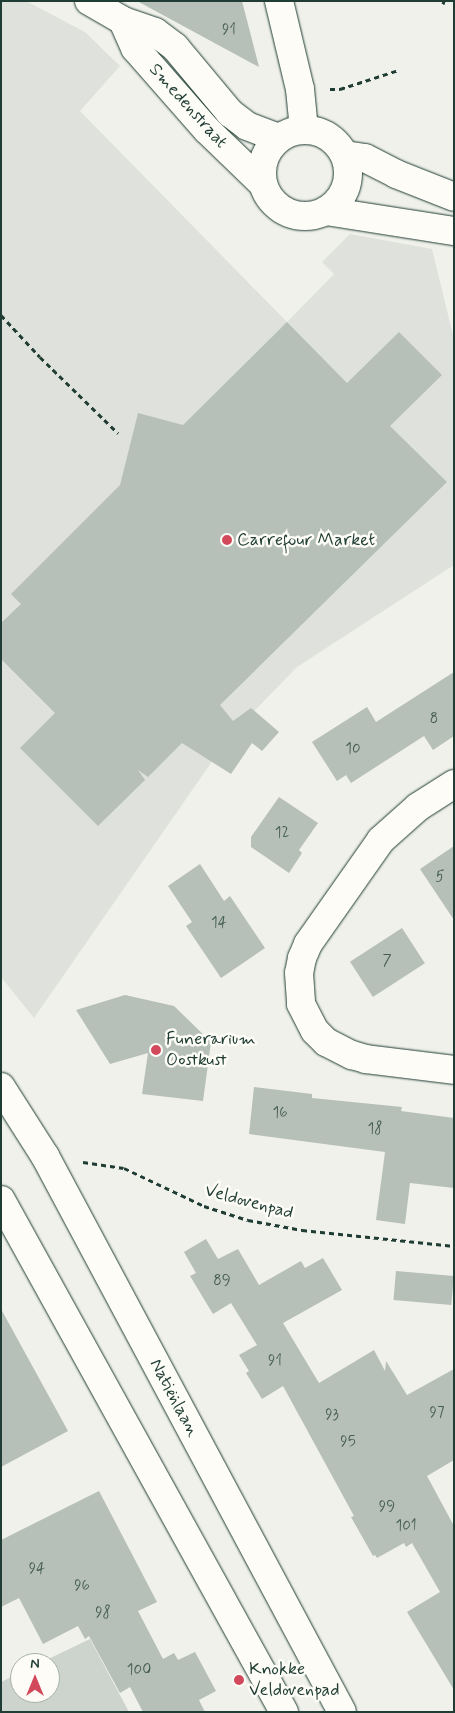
<!DOCTYPE html>
<meta charset="utf-8">
<style>
body{margin:0}
#map{position:relative;width:455px;height:1713px;overflow:hidden;background:#f0f1eb;font-family:Mynerve,sans-serif}
div>[style]{position:absolute}
.built>*{inset:0;background:#dfe2dc}
.green>*{inset:0;background:#cdd3cd}
.building>*{inset:0;background:#b6bfb8;transform-origin:0 0}
.path>*{height:3px;margin-top:-1.5px;transform-origin:0;background:repeating-linear-gradient(90deg,#1f3d34 0 5px,transparent 0 9px)}
.roads{filter:drop-shadow(0 0 1px #1f3d34) drop-shadow(0 0 1px #1f3d34)}
.minor>*{height:28px;margin:-14px;padding:0 14px;transform-origin:14px;border-radius:14px;background:#fdfcf7}
.minor>.ring{margin:-14px;padding:0;box-sizing:content-box;background:none;border:28px solid #fdfcf7;border-radius:50%}
.primary>*{height:28px;margin:-14px;padding:0 14px;transform-origin:14px;border-radius:14px;background:#fdfcf7}
.dots>*{width:14px;height:14px;translate:-50% -50%;box-sizing:border-box;border:2px solid #fdfcf7;border-radius:50%}
span{translate:-50% -50%;white-space:nowrap;text-align:center;line-height:1.15;-webkit-text-stroke:5px #fdfcf7;paint-order:stroke}
.number-label{font-size:15px;color:#455e55}
.number-label span{-webkit-text-stroke-width:0}
.street-label{font-size:18px;color:#1f3d34}
.poi-label{font-size:18px;color:#1f3d34}
.left{translate:0 -50%;text-align:left}
.frame{position:absolute;inset:0;border:2px solid #1f3d34;pointer-events:none}
.north{position:absolute;left:10px;top:1653px;width:50px;height:50px;box-sizing:border-box;background:#fdfcf7;border:1px solid #a4b0a9;border-radius:50%;rotate:0deg;font-size:14px;font-weight:700;line-height:20px;text-align:center;color:#1f3d34}
.north::after{content:'';display:block;margin:auto;width:18px;height:22px;background:#d1495b;clip-path:polygon(50% 0,100% 100%,50% 72%,0 100%)}
</style>
<div id="map">
<div class="built">
<div style="clip-path:polygon(1px 1px,26px 1px,85px 32px,120px 66px,80px 111px,287px 322px,334px 274px,322px 262px,350px 234px,432px 249px,454px 339px,454px 565px,297px 667px,229px 737px,34px 1018px,1px 977px)"></div>
</div>
<div class="green">
<div style="clip-path:polygon(90px 1639px,129px 1712px,1px 1712px,1px 1682px,20px 1673px,20px 1693px,50px 1693px,50px 1663px,40px 1663px)"></div>
</div>
<div class="building">
<div style="clip-path:polygon(137px 1px,242px 1px,259px 67px)"></div>
<div style="clip-path:polygon(287px 322px,347px 383px,399px 332px,442px 375px,390px 426px,447px 482px,220px 705px,233px 721px,251px 708px,279px 732px,262px 751px,252px 743px,231px 774px,182px 743px,148px 777px,138px 770px,145px 780px,98px 826px,20px 748px,55px 713px,1px 659px,1px 623px,21px 604px,11px 594px,120px 485px,138px 413px,183px 425px)"></div>
<div style="clip-path:polygon(454px 672px,454px 736px,433px 750px,424px 736px,351px 783px,346px 775px,337px 781px,312px 742px,367px 707px,376px 722px)"></div>
<div style="clip-path:polygon(279px 797px,318px 823px,299px 850px,302px 853px,289px 873px,251px 847px,251px 837px)"></div>
<div style="clip-path:polygon(454px 846px,454px 920px,420px 869px)"></div>
<div style="clip-path:polygon(200px 864px,224px 901px,230px 896px,265px 948px,221px 978px,186px 926px,192px 922px,168px 886px)"></div>
<div style="left:402px;top:928px;width:42px;height:62px;rotate:57deg"></div>
<div style="clip-path:polygon(125px 995px,174px 1006px,211px 1042px,203px 1101px,142px 1094px,148px 1053px,110px 1064px,76px 1010px)"></div>
<div style="clip-path:polygon(254px 1087px,312px 1094px,312px 1098px,402px 1107px,401px 1111px,454px 1118px,454px 1188px,410px 1183px,405px 1224px,376px 1220px,385px 1152px,249px 1134px)"></div>
<div style="clip-path:polygon(206px 1239px,218px 1259px,238px 1249px,259px 1285px,301px 1261px,305px 1268px,323px 1258px,342px 1290px,283px 1323px,319px 1383px,374px 1350px,385px 1371px,386px 1361px,407px 1395px,454px 1369px,454px 1460px,427px 1476px,454px 1526px,454px 1690px,407px 1612px,440px 1592px,412px 1543px,406px 1547px,404px 1543px,377px 1558px,375px 1555px,373px 1556px,351px 1517px,354px 1516px,283px 1386px,262px 1399px,246px 1373px,249px 1371px,239px 1355px,257px 1345px,231px 1303px,213px 1314px,190px 1276px,196px 1273px,184px 1252px)"></div>
<div style="left:396px;top:1271px;width:58px;height:29px;rotate:5deg"></div>
<div style="clip-path:polygon(1px 1309px,68px 1431px,1px 1467px)"></div>
<div style="clip-path:polygon(99px 1491px,157px 1602px,138px 1611px,163px 1659px,174px 1653px,178px 1660px,195px 1652px,216px 1691px,199px 1700px,205px 1712px,143px 1712px,130px 1687px,120px 1693px,89px 1636px,85px 1639px,78px 1626px,43px 1644px,19px 1598px,1px 1607px,1px 1540px)"></div>
</div>
<div class="path">
<div style="left:443px;top:4px;width:3px;rotate:-72deg"></div>
<div style="left:330px;top:89px;width:10px"></div>
<div style="left:340px;top:89px;width:62px;rotate:-17.9deg"></div>
<div style="left:1px;top:315px;width:57px;rotate:47.1deg"></div>
<div style="left:40px;top:357px;width:109px;rotate:44.3deg"></div>
<div style="left:83px;top:1162px;width:41px;rotate:8.3deg"></div>
<div style="left:124px;top:1168px;width:89px;rotate:25.4deg"></div>
<div style="left:204px;top:1206px;width:46px;rotate:17.7deg"></div>
<div style="left:248px;top:1220px;width:55px;rotate:10.5deg"></div>
<div style="left:302px;top:1230px;width:153px;rotate:6deg"></div>
</div>
<div class="roads">
<div class="minor">
<div style="left:89px;top:1px;width:39px;rotate:30deg"></div>
<div style="left:123px;top:21px;width:34px;rotate:19deg"></div>
<div style="left:155px;top:32px;width:25px;rotate:37deg"></div>
<div style="left:175px;top:47px;width:86px;rotate:50.2deg"></div>
<div style="left:230px;top:113px;width:21px;rotate:37deg"></div>
<div style="left:247px;top:126px;width:34px;rotate:21deg"></div>
<div style="left:279px;top:1px;width:90px;rotate:76.6deg"></div>
<div style="left:300px;top:89px;width:41px;rotate:84.4deg"></div>
<div style="left:123px;top:21px;width:30px;rotate:66deg"></div>
<div style="left:135px;top:48px;width:109px;rotate:48.7deg"></div>
<div style="left:207px;top:130px;width:78px;rotate:44deg"></div>
<div class="ring" style="left:262px;top:130px;width:58px;height:58px"></div>
<div style="left:345px;top:155px;width:20px;rotate:9deg"></div>
<div style="left:365px;top:158px;width:35px;rotate:27deg"></div>
<div style="left:396px;top:174px;width:62px;rotate:21.6deg"></div>
<div style="left:326px;top:211px;width:130px;rotate:8.9deg"></div>
<div style="left:454px;top:784px;width:43px;rotate:147.4deg"></div>
<div style="left:418px;top:807px;width:50px;rotate:138.3deg"></div>
<div style="left:381px;top:840px;width:127px;rotate:125.1deg"></div>
<div style="left:308px;top:944px;width:15px;rotate:113deg"></div>
<div style="left:302px;top:958px;width:15px;rotate:101deg"></div>
<div style="left:299px;top:973px;width:31px;rotate:86deg"></div>
<div style="left:301px;top:1004px;width:30px;rotate:63deg"></div>
<div style="left:315px;top:1031px;width:16px;rotate:45deg"></div>
<div style="left:326px;top:1042px;width:29px;rotate:27deg"></div>
<div style="left:352px;top:1055px;width:15px;rotate:16deg"></div>
<div style="left:366px;top:1059px;width:89px;rotate:7.1deg"></div>
</div>
<div class="primary">
<div style="left:1px;top:1087px;width:82px;rotate:57.5deg"></div>
<div style="left:45px;top:1156px;width:630px;rotate:61.89deg"></div>
<div style="left:1px;top:1200px;width:585px;rotate:61.07deg"></div>
</div>
</div>
<div class="dots">
<div style="left:227px;top:540px;background:#d1495b"></div>
<div style="left:156px;top:1050px;background:#d1495b"></div>
<div style="left:239px;top:1680px;background:#d1495b"></div>
</div>
<div class="number-label">
<span style="left:229px;top:31px">91</span>
<span style="left:434px;top:720px">8</span>
<span style="left:353px;top:750px">10</span>
<span style="left:282px;top:834px">12</span>
<span style="left:440px;top:878px">5</span>
<span style="left:219px;top:924px">14</span>
<span style="left:387px;top:962px">7</span>
<span style="left:280px;top:1114px">16</span>
<span style="left:375px;top:1130px">18</span>
<span style="left:222px;top:1282px">89</span>
<span style="left:275px;top:1362px">91</span>
<span style="left:437px;top:1414px">97</span>
<span style="left:332px;top:1416px">93</span>
<span style="left:348px;top:1443px">95</span>
<span style="left:387px;top:1508px">99</span>
<span style="left:406px;top:1527px">101</span>
<span style="left:37px;top:1570px">94</span>
<span style="left:82px;top:1587px">96</span>
<span style="left:103px;top:1614px">98</span>
<span style="left:139px;top:1671px">100</span>
</div>
<div class="street-label">
<span style="left:188px;top:106px;rotate:48deg">Smedenstraat</span>
<span style="left:249px;top:1202px;rotate:15deg">Veldovenpad</span>
<span style="left:174px;top:1398px;rotate:62deg">Natiënlaan</span>
</div>
<div class="poi-label">
<span class="left" style="left:237px;top:540px">Carrefour Market</span>
<span class="left" style="left:166px;top:1050px">Funerarium<br>Oostkust</span>
<span class="left" style="left:249px;top:1680px">Knokke<br>Veldovenpad</span>
</div>
<div class="frame"></div>
<div class="north">N</div>
</div>
